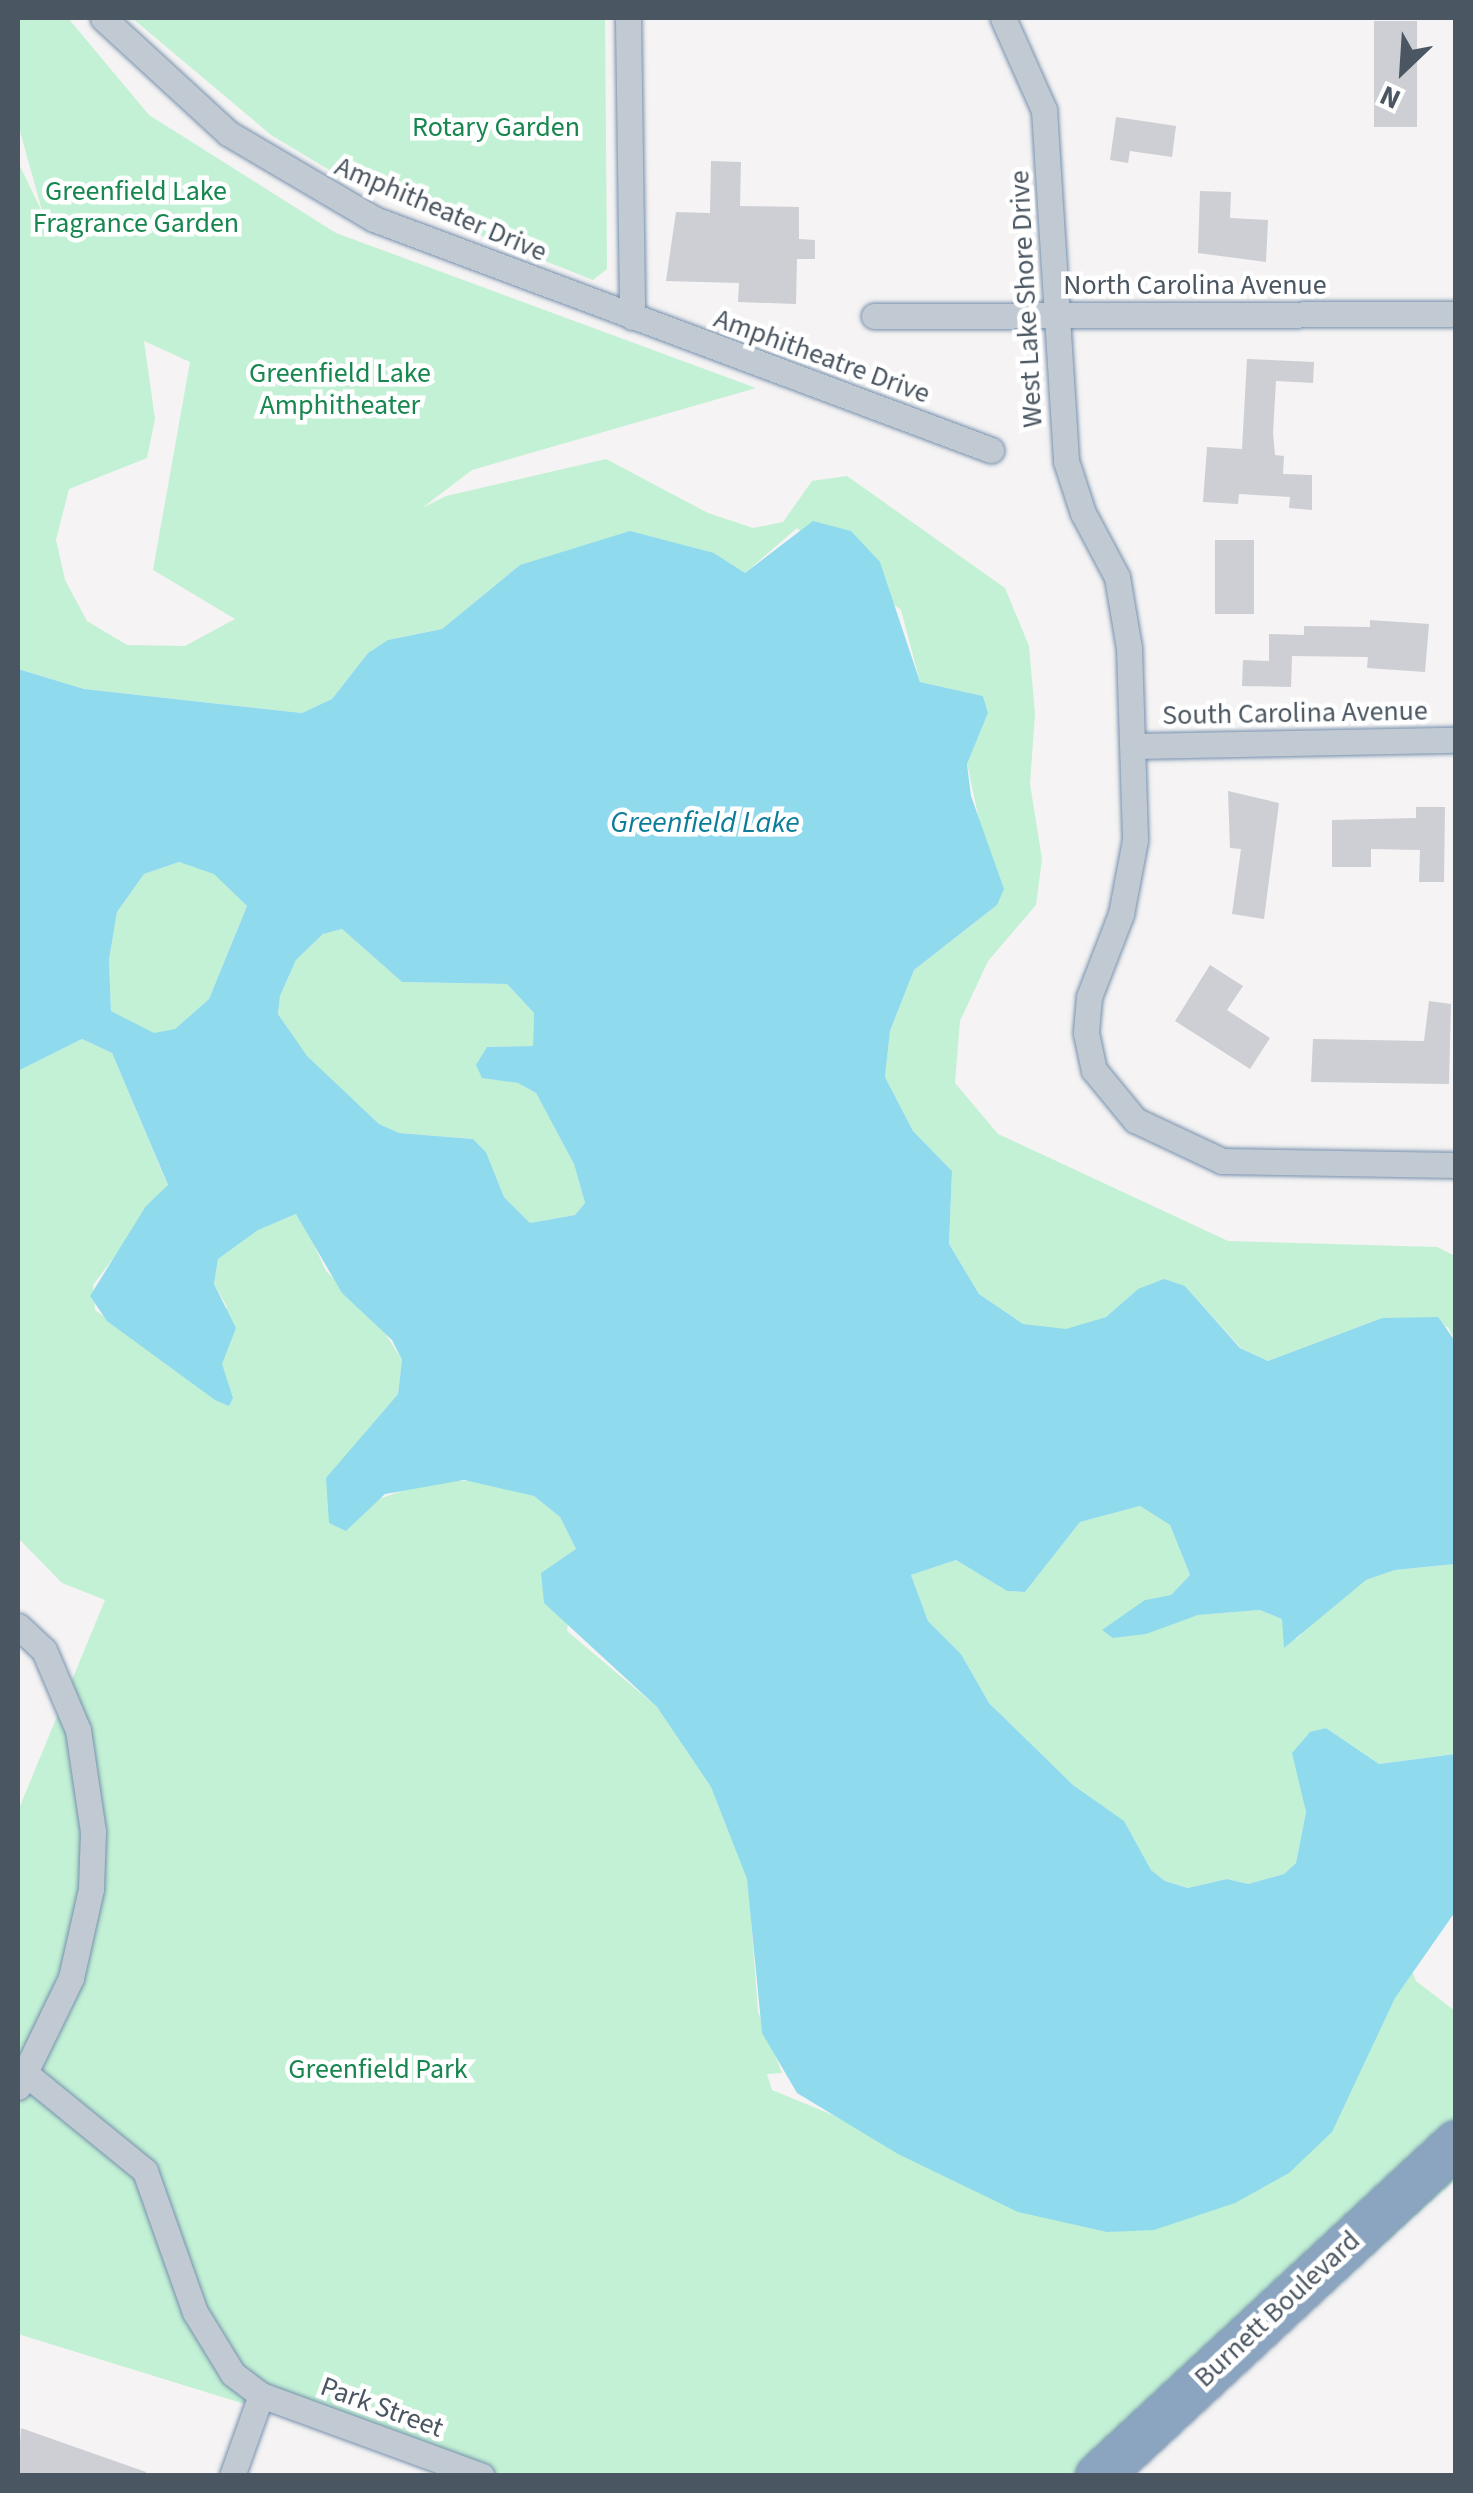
<!DOCTYPE html>
<style>
body{margin:0}
#map{position:relative;width:1473px;height:2493px;overflow:hidden;background:#f5f3f3;font-family:"Source Sans 3",sans-serif}
div>[style]{position:absolute}
.green>*{inset:0;background:#c3f1d5}
.water>*{inset:0;background:#90daee}
.building>*{inset:0;background:#cdcfd5;transform-origin:0 0}
.roads{filter:drop-shadow(0 0 2px #7690ad) drop-shadow(0 0 2px #7690ad)}
.street>*{height:25px;margin:-12.5px;padding:0 12.5px;transform-origin:12.5px;border-radius:12.5px;background:#c1cad2}
.highway>*{height:45px;margin:-22.5px;padding:0 22.5px;transform-origin:22.5px;border-radius:22.5px;background:#8ba5c1}
span{translate:-50% -50%;white-space:nowrap;text-align:center;line-height:1.15;-webkit-text-stroke:9px #fff;paint-order:stroke}
.park-label{font-size:28px;color:#17864f}
.street-label{font-size:28px;color:#4a5661}
.water-label{font-size:30px;color:#0c7c9b;font-style:italic}
.frame{position:absolute;inset:0;border:20px solid #4a5661;pointer-events:none}
.north{position:absolute;left:1353px;top:20px;width:100px;height:100px;-webkit-text-stroke:8px #fff;paint-order:stroke;rotate:205deg;font-size:28px;font-weight:700;line-height:40px;text-align:center;color:#4a5661}
.north::after{content:'';display:block;margin:auto;width:35px;height:45px;background:#4a5661;clip-path:polygon(50% 0,100% 100%,50% 72%,0 100%)}
</style>
<div id="map">
<div class="green">
<div style="clip-path:polygon(evenodd,18px 18px,68px 18px,149px 115px,336px 233px,756px 388px,472px 470px,422px 508px,446px 496px,606px 459px,708px 513px,753px 528px,783px 522px,812px 481px,847px 476px,1005px 588px,1029px 646px,1035px 714px,1030px 784px,1042px 859px,1036px 905px,988px 961px,960px 1021px,955px 1083px,998px 1134px,1228px 1241px,1437px 1247px,1455px 1256px,1455px 1341px,1448px 1327px,1382px 1318px,1268px 1361px,1241px 1348px,1185px 1286px,1138px 1289px,1106px 1317px,1066px 1330px,1023px 1324px,979px 1294px,949px 1244px,952px 1171px,913px 1131px,885px 1077px,890px 1031px,914px 970px,997px 905px,967px 763px,988px 713px,983px 696px,920px 682px,901px 610px,797px 528px,745px 573px,714px 553px,520px 565px,442px 629px,388px 640px,368px 653px,332px 699px,302px 713px,84px 689px,18px 669px,18px 162px,43px 214px,18px 124px,18px 18px,144px 341px,190px 362px,153px 570px,235px 619px,185px 646px,127px 645px,87px 621px,65px 580px,56px 540px,69px 489px,147px 458px,155px 419px,144px 341px)"></div>
<div style="clip-path:polygon(132px 18px,605px 18px,607px 269px,593px 280px,356px 186px,271px 135px)"></div>
<div style="clip-path:polygon(179px 862px,214px 873px,247px 906px,209px 999px,175px 1029px,154px 1034px,111px 1011px,109px 960px,117px 912px,144px 874px)"></div>
<div style="clip-path:polygon(342px 929px,402px 982px,507px 984px,534px 1013px,533px 1046px,487px 1047px,483px 1078px,518px 1083px,536px 1093px,574px 1164px,585px 1203px,575px 1215px,530px 1223px,504px 1197px,486px 1152px,473px 1139px,399px 1133px,379px 1124px,307px 1057px,278px 1014px,280px 996px,296px 960px,323px 934px)"></div>
<div style="clip-path:polygon(82px 1039px,112px 1053px,168px 1186px,93px 1285px,95px 1310px,195px 1383px,227px 1307px,214px 1284px,218px 1259px,259px 1229px,297px 1214px,302px 1219px,326px 1271px,380px 1325px,402px 1360px,398px 1394px,363px 1435px,376px 1500px,430px 1481px,487px 1481px,534px 1496px,560px 1517px,576px 1549px,567px 1631px,657px 1707px,711px 1787px,748px 1879px,758px 2012px,782px 2073px,767px 2074px,772px 2090px,967px 2170px,1384px 1898px,1416px 1981px,1455px 2011px,1455px 2180px,1128px 2475px,475px 2475px,18px 2334px,18px 1811px,105px 1600px,62px 1583px,18px 1538px,18px 1071px)"></div>
<div style="clip-path:polygon(1140px 1506px,1170px 1525px,1190px 1575px,1171px 1595px,1145px 1600px,1113px 1638px,1198px 1615px,1260px 1610px,1283px 1619px,1297px 1639px,1327px 1606px,1366px 1580px,1395px 1570px,1455px 1564px,1455px 1754px,1379px 1764px,1326px 1728px,1293px 1753px,1306px 1812px,1296px 1863px,1284px 1874px,1248px 1884px,1227px 1879px,1189px 1888px,1165px 1881px,1151px 1870px,1123px 1821px,1073px 1785px,989px 1703px,961px 1654px,928px 1621px,911px 1575px,956px 1560px,1007px 1591px,1025px 1592px,1080px 1522px)"></div>
</div>
<div class="water">
<div style="clip-path:polygon(evenodd,813px 521px,851px 531px,880px 562px,920px 682px,983px 696px,988px 713px,967px 764px,971px 796px,1004px 889px,997px 905px,914px 970px,890px 1031px,885px 1077px,913px 1131px,952px 1171px,949px 1244px,979px 1294px,1023px 1324px,1066px 1329px,1106px 1317px,1138px 1289px,1164px 1279px,1185px 1286px,1240px 1348px,1268px 1361px,1382px 1318px,1438px 1317px,1455px 1341px,1455px 1564px,1395px 1570px,1366px 1580px,1284px 1648px,1282px 1619px,1260px 1610px,1198px 1615px,1146px 1634px,1113px 1638px,1102px 1630px,1145px 1600px,1171px 1595px,1190px 1575px,1170px 1525px,1140px 1506px,1080px 1522px,1025px 1592px,1007px 1591px,956px 1560px,911px 1575px,928px 1621px,961px 1654px,989px 1703px,1073px 1785px,1124px 1821px,1151px 1870px,1165px 1881px,1188px 1888px,1227px 1879px,1248px 1884px,1284px 1874px,1296px 1863px,1306px 1812px,1292px 1753px,1310px 1732px,1326px 1728px,1379px 1764px,1455px 1754px,1455px 1912px,1395px 1998px,1332px 2132px,1289px 2173px,1235px 2203px,1154px 2230px,1107px 2232px,1018px 2212px,898px 2154px,797px 2093px,762px 2033px,747px 1879px,711px 1787px,657px 1707px,544px 1603px,541px 1573px,576px 1549px,560px 1517px,534px 1496px,464px 1480px,385px 1494px,346px 1531px,329px 1523px,326px 1478px,398px 1394px,402px 1360px,392px 1340px,342px 1293px,296px 1214px,258px 1230px,218px 1259px,214px 1284px,236px 1328px,222px 1364px,233px 1398px,229px 1406px,215px 1400px,107px 1321px,90px 1296px,146px 1206px,168px 1185px,112px 1053px,82px 1039px,18px 1071px,18px 669px,84px 689px,302px 713px,332px 699px,368px 653px,388px 640px,442px 629px,520px 565px,630px 531px,714px 553px,745px 573px,813px 521px,179px 862px,214px 874px,247px 906px,209px 999px,175px 1029px,154px 1033px,111px 1011px,109px 960px,117px 912px,144px 874px,179px 862px,813px 521px,342px 929px,402px 982px,507px 984px,534px 1013px,533px 1046px,487px 1047px,476px 1065px,482px 1078px,518px 1083px,536px 1093px,574px 1164px,585px 1203px,575px 1215px,530px 1223px,504px 1197px,486px 1152px,473px 1139px,399px 1133px,379px 1124px,307px 1056px,278px 1014px,280px 996px,296px 960px,323px 934px,342px 929px)"></div>
</div>
<div class="building">
<div style="left:1374px;top:21px;width:43px;height:106px"></div>
<div style="clip-path:polygon(1116px 117px,1176px 126px,1172px 157px,1130px 151px,1128px 163px,1110px 160px)"></div>
<div style="clip-path:polygon(711px 161px,741px 162px,740px 206px,799px 207px,799px 239px,815px 240px,815px 259px,797px 259px,796px 304px,738px 302px,739px 283px,666px 281px,676px 212px,710px 213px)"></div>
<div style="clip-path:polygon(1200px 191px,1231px 192px,1230px 218px,1268px 220px,1266px 262px,1198px 253px)"></div>
<div style="clip-path:polygon(1247px 359px,1314px 362px,1313px 383px,1276px 381px,1273px 433px,1275px 455px,1284px 456px,1283px 474px,1312px 475px,1312px 510px,1289px 508px,1290px 497px,1239px 494px,1238px 504px,1203px 502px,1207px 447px,1242px 449px)"></div>
<div style="left:1215px;top:540px;width:39px;height:74px"></div>
<div style="clip-path:polygon(1370px 620px,1429px 624px,1425px 672px,1367px 668px,1368px 657px,1292px 656px,1291px 687px,1242px 686px,1243px 660px,1269px 661px,1269px 634px,1304px 635px,1304px 626px,1370px 627px)"></div>
<div style="clip-path:polygon(1228px 791px,1279px 803px,1264px 919px,1232px 914px,1241px 849px,1230px 848px)"></div>
<div style="clip-path:polygon(1416px 807px,1445px 807px,1444px 882px,1419px 882px,1420px 850px,1371px 849px,1371px 867px,1332px 867px,1332px 820px,1416px 818px)"></div>
<div style="clip-path:polygon(1210px 965px,1243px 986px,1227px 1010px,1270px 1038px,1250px 1069px,1175px 1021px)"></div>
<div style="clip-path:polygon(1429px 1001px,1451px 1004px,1449px 1084px,1311px 1082px,1313px 1039px,1424px 1041px)"></div>
<div style="clip-path:polygon(21px 2428px,146px 2472px,145px 2476px,18px 2476px)"></div>
</div>
<div class="roads">
<div class="street">
<div style="left:103px;top:18px;width:170px;rotate:42.6deg"></div>
<div style="left:228px;top:133px;width:169px;rotate:30.5deg"></div>
<div style="left:374px;top:219px;width:659px;rotate:20.53deg"></div>
<div style="left:628px;top:18px;width:299px;rotate:89.2deg"></div>
<div style="left:1003px;top:18px;width:101px;rotate:66deg"></div>
<div style="left:1044px;top:110px;width:352px;rotate:86.4deg"></div>
<div style="left:1066px;top:461px;width:55px;rotate:71.9deg"></div>
<div style="left:1083px;top:513px;width:72px;rotate:62deg"></div>
<div style="left:1117px;top:577px;width:72px;rotate:80.4deg"></div>
<div style="left:1129px;top:648px;width:192px;rotate:88.2deg"></div>
<div style="left:1135px;top:840px;width:75px;rotate:100.7deg"></div>
<div style="left:1121px;top:914px;width:89px;rotate:111.1deg"></div>
<div style="left:1089px;top:997px;width:36px;rotate:95deg"></div>
<div style="left:1086px;top:1033px;width:38px;rotate:78deg"></div>
<div style="left:1094px;top:1070px;width:65px;rotate:50.6deg"></div>
<div style="left:1135px;top:1120px;width:96px;rotate:25.2deg"></div>
<div style="left:1222px;top:1161px;width:234px;rotate:1deg"></div>
<div style="left:874px;top:316px;width:582px;rotate:-0.2deg"></div>
<div style="left:1136px;top:746px;width:320px;rotate:-1.1deg"></div>
<div style="left:18px;top:1626px;width:35px;rotate:43deg"></div>
<div style="left:44px;top:1650px;width:87px;rotate:67deg"></div>
<div style="left:78px;top:1730px;width:102px;rotate:81.6deg"></div>
<div style="left:93px;top:1831px;width:58px;rotate:92deg"></div>
<div style="left:91px;top:1889px;width:91px;rotate:102.7deg"></div>
<div style="left:71px;top:1978px;width:121px;rotate:115.9deg"></div>
<div style="left:25px;top:2073px;width:155px;rotate:39.2deg"></div>
<div style="left:145px;top:2171px;width:150px;rotate:70.5deg"></div>
<div style="left:195px;top:2312px;width:73px;rotate:58.5deg"></div>
<div style="left:233px;top:2374px;width:35px;rotate:37deg"></div>
<div style="left:261px;top:2395px;width:235px;rotate:20.1deg"></div>
<div style="left:232px;top:2476px;width:86px;rotate:-70.3deg"></div>
</div>
<div class="highway">
<div style="left:1098px;top:2476px;width:489px;rotate:-42.9deg"></div>
</div>
</div>
<div class="park-label">
<span style="left:496px;top:127px">Rotary Garden</span>
<span style="left:136px;top:207px">Greenfield Lake<br>Fragrance Garden</span>
<span style="left:340px;top:389px">Greenfield Lake<br>Amphitheater</span>
<span style="left:378px;top:2069px">Greenfield Park</span>
</div>
<div class="street-label">
<span style="left:441px;top:209px;rotate:23deg">Amphitheater Drive</span>
<span style="left:1195px;top:285px">North Carolina Avenue</span>
<span style="left:1026px;top:299px;rotate:-93deg">West Lake Shore Drive</span>
<span style="left:822px;top:356px;rotate:20deg">Amphitheatre Drive</span>
<span style="left:1295px;top:713px;rotate:-1deg">South Carolina Avenue</span>
<span style="left:1277px;top:2309px;rotate:-43deg">Burnett Boulevard</span>
<span style="left:382px;top:2407px;rotate:20deg">Park Street</span>
</div>
<div class="water-label">
<span style="left:705px;top:823px">Greenfield Lake</span>
</div>
<div class="frame"></div>
<div class="north">N</div>
</div>
